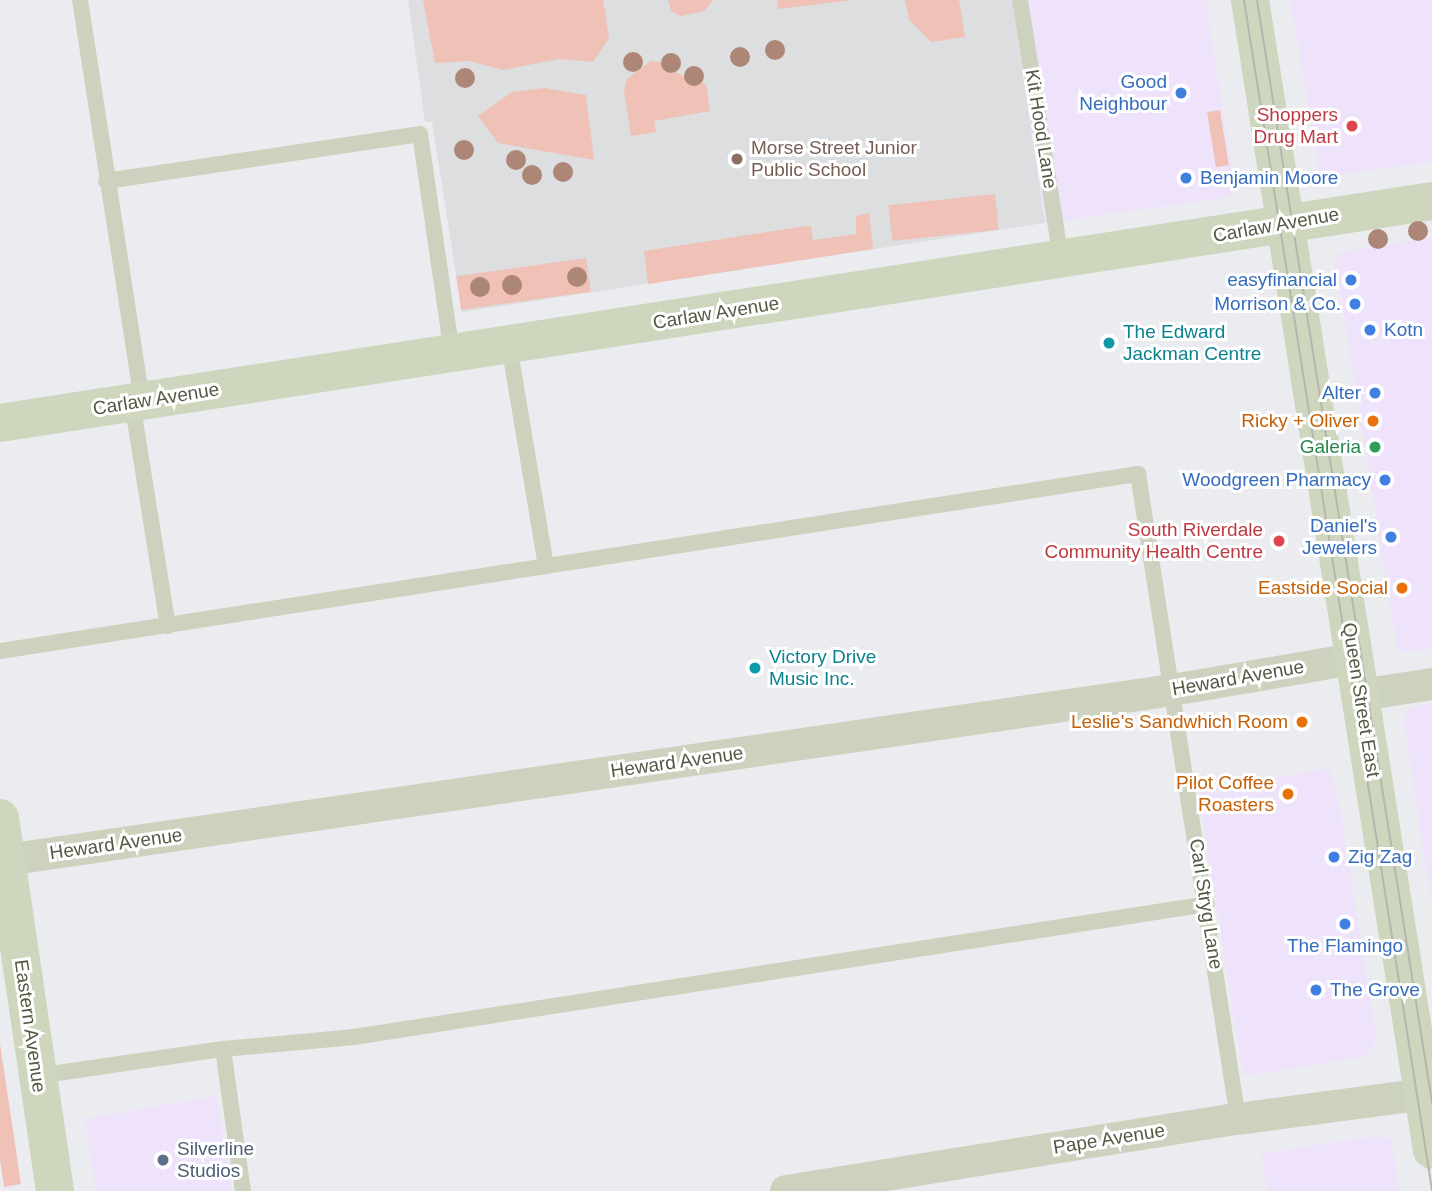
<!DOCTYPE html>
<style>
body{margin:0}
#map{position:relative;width:1432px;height:1191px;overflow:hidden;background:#ebecef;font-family:Helvetica,sans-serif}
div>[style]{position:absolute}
.commercial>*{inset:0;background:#efe3fc}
.education>*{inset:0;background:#dcdee0}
.green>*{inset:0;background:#efc1b7;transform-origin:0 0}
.service>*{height:16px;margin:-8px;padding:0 8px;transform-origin:8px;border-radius:8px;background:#cdd2be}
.minor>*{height:32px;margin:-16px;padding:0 16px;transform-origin:16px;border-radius:16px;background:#cdd2be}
.secondary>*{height:38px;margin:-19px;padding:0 19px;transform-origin:19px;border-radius:19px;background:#ced6bd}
.tram>*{height:2px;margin:-1px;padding:0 1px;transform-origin:1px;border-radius:1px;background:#b3b7ae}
.trees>*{width:20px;height:20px;margin:-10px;border-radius:50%;background:#ad8677}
.dots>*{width:19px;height:19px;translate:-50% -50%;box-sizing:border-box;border:4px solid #fff;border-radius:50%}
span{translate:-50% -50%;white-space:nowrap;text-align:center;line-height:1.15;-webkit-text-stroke:6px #fff;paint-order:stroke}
.shop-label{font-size:19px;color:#366cbe}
.right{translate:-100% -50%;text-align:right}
.left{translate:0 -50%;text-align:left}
.health-label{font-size:19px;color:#be3a42}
.street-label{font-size:19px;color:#545944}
.education-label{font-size:19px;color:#785e54}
.culture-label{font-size:19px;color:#0d838f}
.food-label{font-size:19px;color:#c56008}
.leisure-label{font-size:19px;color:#27864d}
.service-label{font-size:19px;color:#4e5e75}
</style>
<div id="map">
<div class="commercial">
<div style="clip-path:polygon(1012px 0,1206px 0,1235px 193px,1225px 198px,1045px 223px)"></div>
<div style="clip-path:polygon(1290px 0,1432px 0,1432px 162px,1320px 177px)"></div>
<div style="clip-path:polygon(1432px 237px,1432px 649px,1407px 652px,1397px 649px,1335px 260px,1340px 252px)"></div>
<div style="clip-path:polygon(1432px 703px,1432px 907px,1404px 722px,1406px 711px,1414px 706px)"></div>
<div style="clip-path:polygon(1329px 768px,1340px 807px,1377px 1040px,1365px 1057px,1243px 1076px,1198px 791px)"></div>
<div style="clip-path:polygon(217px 1096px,231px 1191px,96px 1191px,85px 1119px)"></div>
<div style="clip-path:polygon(1377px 1136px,1391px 1139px,1399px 1191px,1267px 1191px,1261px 1154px)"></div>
</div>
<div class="education">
<div style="clip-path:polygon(408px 0,1012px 0,1045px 223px,462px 312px,432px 122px,425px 122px)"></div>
</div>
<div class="green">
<div style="clip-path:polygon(423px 0,603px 0,609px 38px,593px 62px,559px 59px,503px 70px,469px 61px,435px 63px)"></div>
<div style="clip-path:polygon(668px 0,713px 0,704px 11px,681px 16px,671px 11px)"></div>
<div style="clip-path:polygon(777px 0,853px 0,778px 9px)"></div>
<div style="clip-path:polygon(905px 0,959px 0,965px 37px,931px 42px,909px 20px)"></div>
<div style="clip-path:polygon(651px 61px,661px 62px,688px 79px,706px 84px,710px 111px,654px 121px,656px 132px,631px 136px,624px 92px,627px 79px)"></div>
<div style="clip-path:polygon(544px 88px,586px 95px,594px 160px,498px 143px,478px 116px,512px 92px)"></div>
<div style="left:1220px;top:110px;width:56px;height:13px;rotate:81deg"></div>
<div style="left:995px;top:194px;width:36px;height:107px;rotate:84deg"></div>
<div style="clip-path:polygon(869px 213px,873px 249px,648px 284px,644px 251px,806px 226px,811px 226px,813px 240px,856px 234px,856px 216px)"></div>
<div style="left:586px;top:258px;width:34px;height:131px;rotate:82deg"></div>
<div style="clip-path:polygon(0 1044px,21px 1184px,4px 1187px,0 1160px)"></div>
</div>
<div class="service">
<div style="left:80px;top:0;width:406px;rotate:81.2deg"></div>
<div style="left:1020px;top:0;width:261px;rotate:81deg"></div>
<div style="left:106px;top:181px;width:317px;rotate:-8.5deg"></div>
<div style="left:420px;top:134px;width:222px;rotate:81.7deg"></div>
<div style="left:509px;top:345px;width:223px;rotate:80.5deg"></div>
<div style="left:132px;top:402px;width:227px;rotate:80.9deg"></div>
<div style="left:0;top:651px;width:1152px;rotate:-8.84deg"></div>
<div style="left:1138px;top:474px;width:653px;rotate:81.19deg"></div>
<div style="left:223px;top:1049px;width:143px;rotate:82deg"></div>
<div style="left:37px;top:1076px;width:188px;rotate:-8.3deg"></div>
<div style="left:223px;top:1049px;width:132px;rotate:-5.2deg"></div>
<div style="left:354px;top:1037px;width:863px;rotate:-8.86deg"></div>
</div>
<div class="minor">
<div style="left:1360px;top:695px;width:73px;rotate:-8.7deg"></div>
<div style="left:0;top:861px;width:1184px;rotate:-8.3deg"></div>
<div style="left:1172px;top:690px;width:185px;rotate:-9.7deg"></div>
<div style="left:786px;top:1191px;width:458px;rotate:-9.1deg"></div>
<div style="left:1238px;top:1119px;width:196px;rotate:-7.6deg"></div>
</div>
<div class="secondary">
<div style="left:1250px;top:0;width:1164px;rotate:81.01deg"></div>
<div style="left:0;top:423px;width:1449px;rotate:-8.81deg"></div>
<div style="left:0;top:818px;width:377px;rotate:81.6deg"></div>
</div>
<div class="tram">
<div style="left:1244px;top:0;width:1205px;rotate:81.02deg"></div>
<div style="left:1257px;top:0;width:1117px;rotate:80.98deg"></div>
</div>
<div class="trees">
<div style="left:775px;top:50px"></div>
<div style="left:740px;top:57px"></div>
<div style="left:633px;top:62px"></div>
<div style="left:671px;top:63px"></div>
<div style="left:694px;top:76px"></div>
<div style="left:465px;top:78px"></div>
<div style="left:464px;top:150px"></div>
<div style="left:516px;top:160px"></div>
<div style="left:563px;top:172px"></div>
<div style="left:532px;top:175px"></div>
<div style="left:1418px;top:231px"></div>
<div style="left:1378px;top:239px"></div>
<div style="left:577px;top:277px"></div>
<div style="left:512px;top:285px"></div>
<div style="left:480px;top:287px"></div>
</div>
<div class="dots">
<div style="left:1181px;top:93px;background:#3f7fe0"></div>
<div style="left:1352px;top:126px;background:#e0444e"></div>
<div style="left:737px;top:159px;background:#8d6e63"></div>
<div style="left:1186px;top:178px;background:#3f7fe0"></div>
<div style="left:1351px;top:280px;background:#3f7fe0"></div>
<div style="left:1355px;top:304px;background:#3f7fe0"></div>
<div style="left:1370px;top:330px;background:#3f7fe0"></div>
<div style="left:1109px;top:343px;background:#0f9aa8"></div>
<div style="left:1375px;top:393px;background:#3f7fe0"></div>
<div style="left:1373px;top:421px;background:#e8710a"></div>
<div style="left:1375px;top:447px;background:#2e9e5b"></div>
<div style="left:1385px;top:480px;background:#3f7fe0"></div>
<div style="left:1391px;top:537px;background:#3f7fe0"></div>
<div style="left:1279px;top:541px;background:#e0444e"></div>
<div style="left:1402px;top:588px;background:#e8710a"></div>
<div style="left:755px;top:668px;background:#0f9aa8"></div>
<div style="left:1302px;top:722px;background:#e8710a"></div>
<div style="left:1288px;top:794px;background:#e8710a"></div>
<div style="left:1334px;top:857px;background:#3f7fe0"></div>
<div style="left:1345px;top:924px;background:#3f7fe0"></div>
<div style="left:1316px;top:990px;background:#3f7fe0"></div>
<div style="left:163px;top:1160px;background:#5c6f8a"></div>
</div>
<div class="shop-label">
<span class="right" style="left:1167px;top:93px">Good<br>Neighbour</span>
<span class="left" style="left:1200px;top:178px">Benjamin Moore</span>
<span class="right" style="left:1337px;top:280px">easyfinancial</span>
<span class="right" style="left:1341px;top:304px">Morrison &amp; Co.</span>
<span class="left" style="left:1384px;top:330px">Kotn</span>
<span class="right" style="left:1361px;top:393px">Alter</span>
<span class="right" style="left:1371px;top:480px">Woodgreen Pharmacy</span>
<span class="right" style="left:1377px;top:537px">Daniel's<br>Jewelers</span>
<span class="left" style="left:1348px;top:857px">Zig Zag</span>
<span style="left:1345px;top:946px">The Flamingo</span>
<span class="left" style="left:1330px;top:990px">The Grove</span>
</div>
<div class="health-label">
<span class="right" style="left:1338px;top:126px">Shoppers<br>Drug Mart</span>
<span class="right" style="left:1263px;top:541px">South Riverdale<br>Community Health Centre</span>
</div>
<div class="street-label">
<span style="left:1041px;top:129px;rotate:81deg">Kit Hood Lane</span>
<span style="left:1276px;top:225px;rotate:-10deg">Carlaw Avenue</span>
<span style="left:716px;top:313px;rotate:-9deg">Carlaw Avenue</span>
<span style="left:156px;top:399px;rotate:-9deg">Carlaw Avenue</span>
<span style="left:1238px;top:678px;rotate:-10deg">Heward Avenue</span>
<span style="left:1361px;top:700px;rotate:81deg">Queen Street East</span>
<span style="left:677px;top:762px;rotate:-8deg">Heward Avenue</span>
<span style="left:116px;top:844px;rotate:-8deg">Heward Avenue</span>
<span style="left:1206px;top:904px;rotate:81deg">Carl Stryg Lane</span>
<span style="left:30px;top:1026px;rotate:82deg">Eastern Avenue</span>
<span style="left:1109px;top:1139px;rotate:-9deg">Pape Avenue</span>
</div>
<div class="education-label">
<span class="left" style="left:751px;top:159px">Morse Street Junior<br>Public School</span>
</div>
<div class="culture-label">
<span class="left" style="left:1123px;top:343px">The Edward<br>Jackman Centre</span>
<span class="left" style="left:769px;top:668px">Victory Drive<br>Music Inc.</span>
</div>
<div class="food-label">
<span class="right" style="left:1359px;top:421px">Ricky + Oliver</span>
<span class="right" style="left:1388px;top:588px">Eastside Social</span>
<span class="right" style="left:1288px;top:722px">Leslie's Sandwhich Room</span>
<span class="right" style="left:1274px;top:794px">Pilot Coffee<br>Roasters</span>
</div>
<div class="leisure-label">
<span class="right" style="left:1361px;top:447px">Galeria</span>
</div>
<div class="service-label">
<span class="left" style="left:177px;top:1160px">Silverline<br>Studios</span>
</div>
</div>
